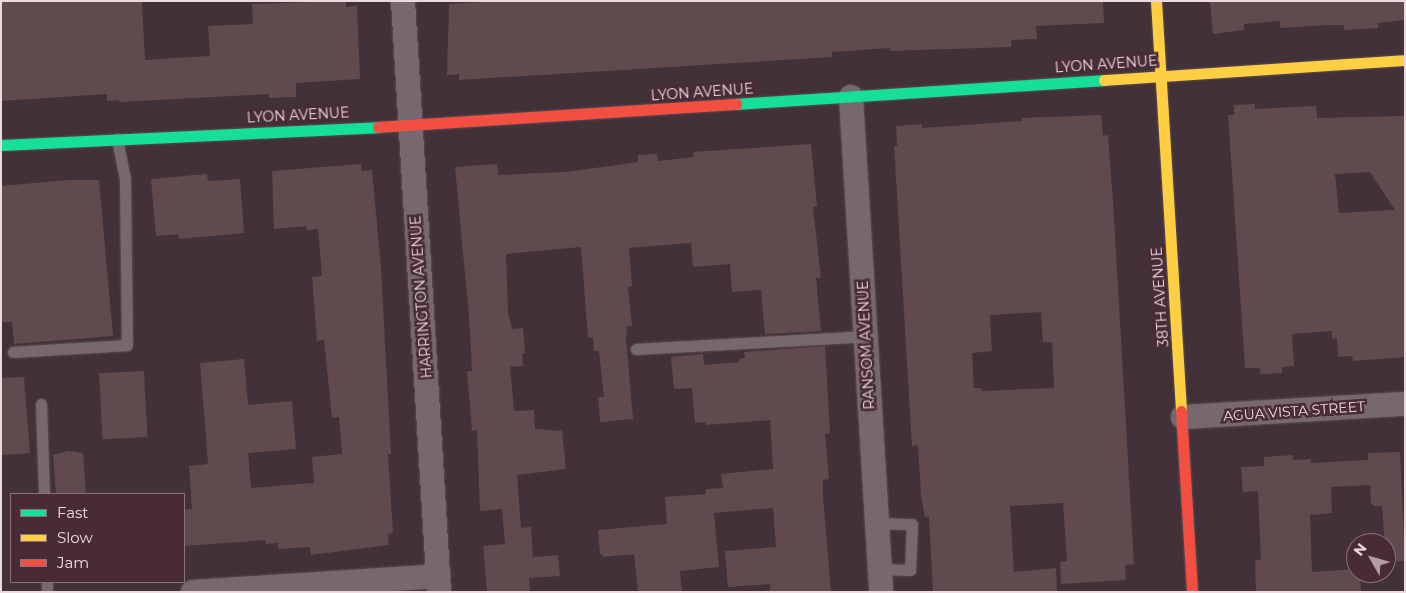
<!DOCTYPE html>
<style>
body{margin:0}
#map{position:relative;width:1406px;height:593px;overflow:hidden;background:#423138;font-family:Montserrat,sans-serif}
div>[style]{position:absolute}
.building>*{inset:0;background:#614a4d;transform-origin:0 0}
.roads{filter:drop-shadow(0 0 1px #5b4d52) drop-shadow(0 0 1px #5b4d52)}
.lane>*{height:11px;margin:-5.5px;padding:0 5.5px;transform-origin:5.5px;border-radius:5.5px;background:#76686e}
.street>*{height:24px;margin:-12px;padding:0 12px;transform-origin:12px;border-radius:12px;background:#76686e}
.fast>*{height:11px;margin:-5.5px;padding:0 5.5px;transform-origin:5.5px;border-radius:5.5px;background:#16e098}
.slow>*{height:11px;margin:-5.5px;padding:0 5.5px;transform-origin:5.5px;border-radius:5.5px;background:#ffcf43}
.jam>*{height:11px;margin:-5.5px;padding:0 5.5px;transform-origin:5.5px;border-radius:5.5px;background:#f24e42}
span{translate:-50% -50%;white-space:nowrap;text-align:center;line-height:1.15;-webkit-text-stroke:5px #482b37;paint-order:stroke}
.street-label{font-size:14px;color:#eddae0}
.frame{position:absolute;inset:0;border:2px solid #eddae0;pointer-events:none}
.legend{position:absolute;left:10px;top:493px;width:175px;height:90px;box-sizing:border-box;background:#482b37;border:1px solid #8a717b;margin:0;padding:6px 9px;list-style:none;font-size:15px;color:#eddae0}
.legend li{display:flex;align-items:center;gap:10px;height:25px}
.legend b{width:25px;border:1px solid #8a717b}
.north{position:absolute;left:1346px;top:533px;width:50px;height:50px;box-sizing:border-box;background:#482b37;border:1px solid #8a717b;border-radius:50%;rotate:308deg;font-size:14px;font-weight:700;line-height:20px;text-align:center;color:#eddae0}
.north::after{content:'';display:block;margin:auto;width:18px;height:22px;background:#b19fa5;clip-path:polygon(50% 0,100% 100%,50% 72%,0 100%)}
</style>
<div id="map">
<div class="building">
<div style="clip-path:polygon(1px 1px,142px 1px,145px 60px,210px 56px,208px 26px,253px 24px,252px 4px,346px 1px,346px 7px,357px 6px,360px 79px,296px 83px,296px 97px,269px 98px,269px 94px,119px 102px,119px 100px,107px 101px,107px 94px,1px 101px)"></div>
<div style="clip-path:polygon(502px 1px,1103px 1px,1104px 23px,1036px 26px,1037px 39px,1011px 40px,1011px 47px,890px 51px,890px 48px,832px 52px,832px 57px,459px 80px,459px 74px,447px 75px,449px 4px)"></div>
<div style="clip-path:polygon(1210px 1px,1405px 1px,1405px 20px,1378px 23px,1378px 28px,1344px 30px,1344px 25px,1331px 25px,1280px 28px,1280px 21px,1244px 24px,1244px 30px,1213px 34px)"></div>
<div style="clip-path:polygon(evenodd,1255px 104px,1255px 109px,1316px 106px,1317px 118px,1405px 116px,1405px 357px,1353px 361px,1352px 356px,1338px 357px,1337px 338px,1332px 339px,1332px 331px,1292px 334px,1294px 366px,1282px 367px,1282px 373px,1260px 374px,1260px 368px,1245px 368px,1228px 115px,1234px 115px,1234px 105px,1255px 104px,1370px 172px,1395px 210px,1339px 213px,1335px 174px,1370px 172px)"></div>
<div style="clip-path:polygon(evenodd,1101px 115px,1103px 136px,1108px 135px,1113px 201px,1134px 564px,1125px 565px,1126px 580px,1061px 584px,1060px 562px,1067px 561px,1063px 503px,1010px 506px,1014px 572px,1056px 568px,1057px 592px,933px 592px,929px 517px,925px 517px,921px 495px,918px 445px,912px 446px,894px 146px,897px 146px,896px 126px,922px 124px,922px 128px,1022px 121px,1022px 118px,1101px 115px,1041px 312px,1043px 342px,1052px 342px,1054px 388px,982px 391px,981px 388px,974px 388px,972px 353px,992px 351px,990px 315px,1041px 312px)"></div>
<div style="clip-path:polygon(811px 144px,817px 206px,813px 207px,821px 278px,816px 278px,821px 331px,765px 334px,761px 290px,732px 292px,730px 264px,693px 267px,691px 243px,629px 248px,632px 286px,628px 287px,632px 326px,627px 326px,626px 338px,633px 419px,600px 422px,598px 397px,604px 397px,599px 351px,594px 351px,593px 337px,588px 338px,581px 247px,506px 254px,508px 312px,512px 329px,523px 328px,525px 353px,522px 354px,523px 366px,510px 367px,514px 411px,534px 410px,535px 429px,562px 431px,566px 469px,517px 475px,521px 528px,531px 527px,533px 557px,558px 555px,560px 576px,529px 578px,530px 592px,487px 592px,483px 546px,505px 544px,502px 509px,480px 511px,477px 430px,472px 431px,467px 371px,472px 371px,469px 316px,455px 167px,497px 164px,498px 175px,566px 172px,638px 162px,638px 155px,657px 154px,658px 161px,694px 157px,693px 152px)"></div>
<div style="clip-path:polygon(361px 164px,362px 171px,372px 170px,381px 268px,391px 454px,388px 454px,393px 533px,388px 534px,389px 545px,311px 555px,310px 547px,278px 549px,278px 543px,266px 544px,265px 540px,184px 546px,184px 510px,192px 509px,189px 466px,208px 464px,200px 363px,244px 359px,248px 405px,292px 401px,296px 449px,248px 453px,251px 488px,314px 483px,312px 457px,342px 454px,339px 417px,332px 418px,324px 340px,317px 341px,312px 277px,322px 276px,318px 229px,307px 230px,306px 226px,274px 229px,272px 171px)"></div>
<div style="clip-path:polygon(207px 174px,208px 181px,240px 179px,244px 233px,179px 239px,178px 234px,156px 236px,151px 179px)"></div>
<div style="clip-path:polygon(69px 180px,99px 180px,113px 336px,14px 344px,12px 322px,1px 322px,1px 186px)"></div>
<div style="clip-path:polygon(825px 346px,830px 433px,825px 434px,829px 479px,823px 480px,823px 495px,831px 592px,770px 592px,770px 584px,728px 587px,725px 551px,776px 547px,773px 508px,714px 513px,719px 567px,680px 571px,682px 592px,638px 592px,634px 554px,604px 557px,600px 553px,598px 530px,667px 524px,665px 497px,706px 494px,706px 489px,723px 488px,721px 474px,773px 469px,770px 420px,706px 425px,706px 422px,695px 423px,692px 388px,674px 389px,671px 357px,703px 354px,704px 365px,739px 362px,739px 359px,745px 358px,744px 352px)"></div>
<div style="left:144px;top:371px;width:66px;height:45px;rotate:87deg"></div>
<div style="clip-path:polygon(24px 377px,30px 453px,1px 455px,1px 378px)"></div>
<div style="clip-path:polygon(68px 451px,83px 453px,86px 494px,56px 494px,53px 455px)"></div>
<div style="clip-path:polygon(1400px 452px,1405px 561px,1386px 562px,1382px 506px,1374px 506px,1371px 503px,1370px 485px,1331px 487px,1332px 513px,1310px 515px,1312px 572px,1356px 569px,1356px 573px,1360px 573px,1361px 592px,1256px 592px,1255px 560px,1261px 560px,1258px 491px,1243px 492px,1241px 467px,1264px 466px,1264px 457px,1293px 455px,1293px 460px,1311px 459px,1311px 463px,1368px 460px,1368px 453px)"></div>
</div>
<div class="roads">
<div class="lane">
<div style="left:636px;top:349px;width:229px;rotate:-3.2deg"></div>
<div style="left:13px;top:352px;width:114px;rotate:-3.5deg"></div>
<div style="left:127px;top:345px;width:166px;rotate:-90.7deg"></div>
<div style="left:125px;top:179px;width:41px;rotate:-101.3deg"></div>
<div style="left:41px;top:404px;width:90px;rotate:88.1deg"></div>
<div style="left:876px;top:523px;width:36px;rotate:2deg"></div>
<div style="left:912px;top:524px;width:46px;rotate:92.5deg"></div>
<div style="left:910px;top:570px;width:30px;rotate:-178deg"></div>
<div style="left:47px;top:582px;width:10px;rotate:90deg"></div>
</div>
<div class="street">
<div style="left:403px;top:1px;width:592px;rotate:86.51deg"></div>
<div style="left:851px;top:97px;width:496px;rotate:86.5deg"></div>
<div style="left:1183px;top:417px;width:222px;rotate:-3.4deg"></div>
<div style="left:193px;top:592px;width:246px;rotate:-3.7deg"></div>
</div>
<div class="fast">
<div style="left:736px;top:104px;width:369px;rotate:-3.7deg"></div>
<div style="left:1px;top:145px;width:377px;rotate:-2.7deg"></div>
</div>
<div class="slow">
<div style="left:1156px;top:1px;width:411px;rotate:86.5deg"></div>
<div style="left:1104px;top:80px;width:302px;rotate:-3.8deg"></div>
</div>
<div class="jam">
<div style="left:378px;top:127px;width:359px;rotate:-3.7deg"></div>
<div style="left:1181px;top:411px;width:181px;rotate:86.5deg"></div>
</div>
</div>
<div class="street-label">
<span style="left:1106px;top:64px;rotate:-4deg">LYON AVENUE</span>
<span style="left:702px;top:92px;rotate:-4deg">LYON AVENUE</span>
<span style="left:298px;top:115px;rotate:-3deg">LYON AVENUE</span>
<span style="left:421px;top:297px;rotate:-94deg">HARRINGTON AVENUE</span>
<span style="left:1160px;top:297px;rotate:-94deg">38TH AVENUE</span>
<span style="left:866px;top:345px;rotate:-93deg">RANSOM AVENUE</span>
<span style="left:1294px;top:411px;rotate:-4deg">AGUA VISTA STREET</span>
</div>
<div class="frame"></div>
<ul class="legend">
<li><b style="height:6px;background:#16e098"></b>Fast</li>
<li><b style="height:6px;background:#ffcf43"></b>Slow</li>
<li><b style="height:6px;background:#f24e42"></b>Jam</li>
</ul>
<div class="north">N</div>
</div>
